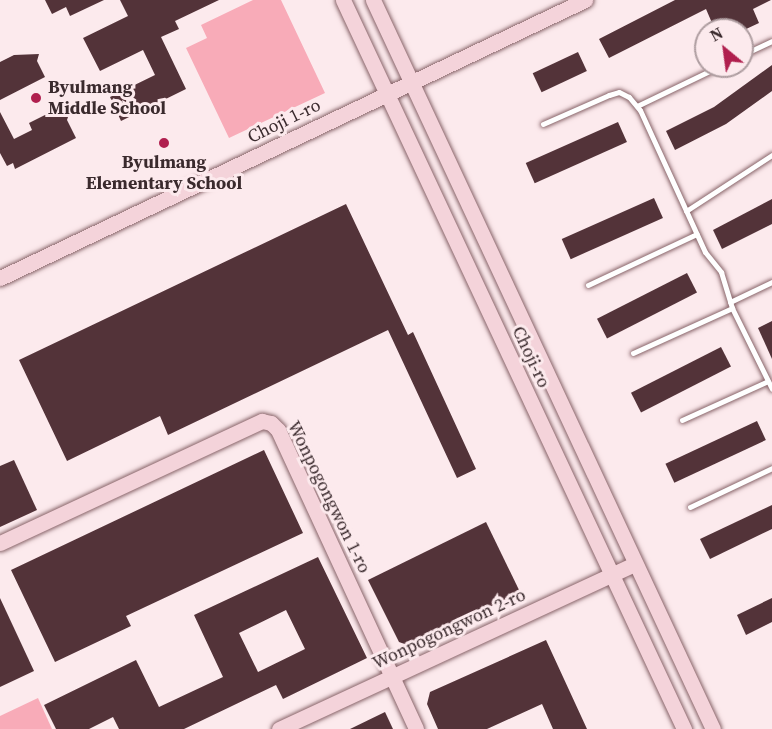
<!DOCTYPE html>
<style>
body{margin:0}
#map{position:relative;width:772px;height:729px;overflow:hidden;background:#fceaed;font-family:"Source Serif 4",serif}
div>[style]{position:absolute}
.green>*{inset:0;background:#f8abb8}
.building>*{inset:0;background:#533339;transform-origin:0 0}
.roads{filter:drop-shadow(0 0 2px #886469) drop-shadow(0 0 2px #886469)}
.lane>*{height:5px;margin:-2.5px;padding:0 2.5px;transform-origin:2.5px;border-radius:2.5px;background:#fff}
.secondary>*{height:15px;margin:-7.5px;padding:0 7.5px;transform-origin:7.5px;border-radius:7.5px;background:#f4d3da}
.dots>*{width:16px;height:16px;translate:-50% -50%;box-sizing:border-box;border:3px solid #fceaed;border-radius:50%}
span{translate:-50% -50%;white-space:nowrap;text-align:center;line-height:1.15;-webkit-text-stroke:6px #fceaed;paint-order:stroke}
.poi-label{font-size:18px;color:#3a2a2d;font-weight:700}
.left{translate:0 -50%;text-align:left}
.street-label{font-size:18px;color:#3a2a2d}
.north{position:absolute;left:694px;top:18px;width:60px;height:60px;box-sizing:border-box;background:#fceaed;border:2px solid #ae9da0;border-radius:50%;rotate:331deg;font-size:16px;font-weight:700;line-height:24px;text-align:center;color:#3a2a2d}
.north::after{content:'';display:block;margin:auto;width:21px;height:27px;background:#b01f4e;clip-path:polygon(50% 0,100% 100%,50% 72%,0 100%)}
</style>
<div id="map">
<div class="green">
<div style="clip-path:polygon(253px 0,281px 0,325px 93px,229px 138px,186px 48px,207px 38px,201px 25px)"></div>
<div style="clip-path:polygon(38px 698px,52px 729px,0 729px,0 716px)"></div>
</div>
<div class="building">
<div style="clip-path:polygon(45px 0,104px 0,70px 16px,66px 7px,52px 14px)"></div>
<div style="clip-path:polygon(120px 0,219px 0,175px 21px,179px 29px,161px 37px,186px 89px,121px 121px,110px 97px,155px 75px,143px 50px,100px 71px,83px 38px,128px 16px)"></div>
<div style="clip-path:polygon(675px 0,771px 0,753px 9px,759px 23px,744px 30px,715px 30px,706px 9px,609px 58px,599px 39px)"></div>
<div style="left:578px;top:52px;width:21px;height:50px;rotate:65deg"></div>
<div style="clip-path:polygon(39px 54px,37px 61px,45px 77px,0 100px,0 62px,14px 55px)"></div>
<div style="clip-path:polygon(772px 65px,772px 91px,726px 124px,675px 150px,666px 131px,714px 107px)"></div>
<div style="clip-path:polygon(0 112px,14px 139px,32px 130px,29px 123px,45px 115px,69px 114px,67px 120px,76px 138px,15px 169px,13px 163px,7px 166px,0 153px)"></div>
<div style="left:618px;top:122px;width:22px;height:101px;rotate:66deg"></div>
<div style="left:654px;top:198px;width:22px;height:101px;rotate:66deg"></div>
<div style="clip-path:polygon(772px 199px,772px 224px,722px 249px,713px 230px)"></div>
<div style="clip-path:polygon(346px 204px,408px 335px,413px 332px,476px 469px,457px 478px,388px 330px,168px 435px,160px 416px,67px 461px,19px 360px)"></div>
<div style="left:687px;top:273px;width:22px;height:101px;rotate:63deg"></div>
<div style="clip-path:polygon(772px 321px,772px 359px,758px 328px)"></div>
<div style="left:721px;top:347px;width:22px;height:101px;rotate:63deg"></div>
<div style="left:757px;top:421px;width:21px;height:101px;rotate:65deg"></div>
<div style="clip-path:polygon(264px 450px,303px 533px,126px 616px,131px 626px,55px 662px,11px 570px)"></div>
<div style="clip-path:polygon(14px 460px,37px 510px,0 527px,0 466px)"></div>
<div style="clip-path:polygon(772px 505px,772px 529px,710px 559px,700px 539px)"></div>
<div style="clip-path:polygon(486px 522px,520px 592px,410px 646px,399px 642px,368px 580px)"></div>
<div style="clip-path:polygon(evenodd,318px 557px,367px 658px,283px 699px,276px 685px,184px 729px,119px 729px,113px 717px,89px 729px,56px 729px,44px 705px,136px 660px,159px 707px,223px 677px,194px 615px,318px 557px,286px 610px,305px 649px,258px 672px,239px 633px,286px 610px)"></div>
<div style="clip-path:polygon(0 598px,34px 671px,0 687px)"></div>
<div style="clip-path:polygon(772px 598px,772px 622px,746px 635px,737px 615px)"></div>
<div style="clip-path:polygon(546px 640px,587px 729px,553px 729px,542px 704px,487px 729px,438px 729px,427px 704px,430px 692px)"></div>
<div style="clip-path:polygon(385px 712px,393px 729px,350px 729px)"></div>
</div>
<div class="roads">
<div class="lane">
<div style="left:742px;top:55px;width:33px;rotate:-25deg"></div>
<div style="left:637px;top:106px;width:92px;rotate:-25.7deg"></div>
<div style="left:543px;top:124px;width:72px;rotate:-23.7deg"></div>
<div style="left:609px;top:95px;width:10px;rotate:-17deg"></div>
<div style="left:619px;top:92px;width:11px;rotate:27deg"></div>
<div style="left:629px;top:97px;width:17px;rotate:50deg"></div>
<div style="left:640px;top:110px;width:156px;rotate:65.4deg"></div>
<div style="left:705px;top:252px;width:26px;rotate:51deg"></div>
<div style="left:721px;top:272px;width:38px;rotate:73deg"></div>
<div style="left:732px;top:308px;width:90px;rotate:63.7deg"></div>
<div style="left:686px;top:211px;width:103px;rotate:-33.1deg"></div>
<div style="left:588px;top:285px;width:120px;rotate:-25.1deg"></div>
<div style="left:730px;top:302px;width:47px;rotate:-25.5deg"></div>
<div style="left:633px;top:353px;width:109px;rotate:-24.4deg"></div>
<div style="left:682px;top:420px;width:94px;rotate:-24.4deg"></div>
<div style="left:690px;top:507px;width:91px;rotate:-25.4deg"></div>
</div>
<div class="secondary">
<div style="left:343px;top:0;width:805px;rotate:64.93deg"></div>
<div style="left:373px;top:0;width:804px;rotate:65deg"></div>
<div style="left:0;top:278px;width:648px;rotate:-25.42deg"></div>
<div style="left:0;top:543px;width:289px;rotate:-25deg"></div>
<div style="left:262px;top:421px;width:9px;rotate:13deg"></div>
<div style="left:271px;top:423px;width:10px;rotate:45deg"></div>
<div style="left:278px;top:430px;width:329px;rotate:65.2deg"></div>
<div style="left:279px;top:729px;width:392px;rotate:-24.9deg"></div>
</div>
</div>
<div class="dots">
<div style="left:36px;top:98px;background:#b01f4e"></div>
<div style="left:164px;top:143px;background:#b01f4e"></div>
</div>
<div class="poi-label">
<span class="left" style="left:48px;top:98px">Byulmang<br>Middle School</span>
<span style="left:164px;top:173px">Byulmang<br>Elementary School</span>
</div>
<div class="street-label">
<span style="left:284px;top:121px;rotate:-26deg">Choji 1-ro</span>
<span style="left:531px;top:357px;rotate:65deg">Choji-ro</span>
<span style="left:329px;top:497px;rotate:64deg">Wonpogongwon 1-ro</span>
<span style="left:449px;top:629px;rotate:-25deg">Wonpogongwon 2-ro</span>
</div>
<div class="north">N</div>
</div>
